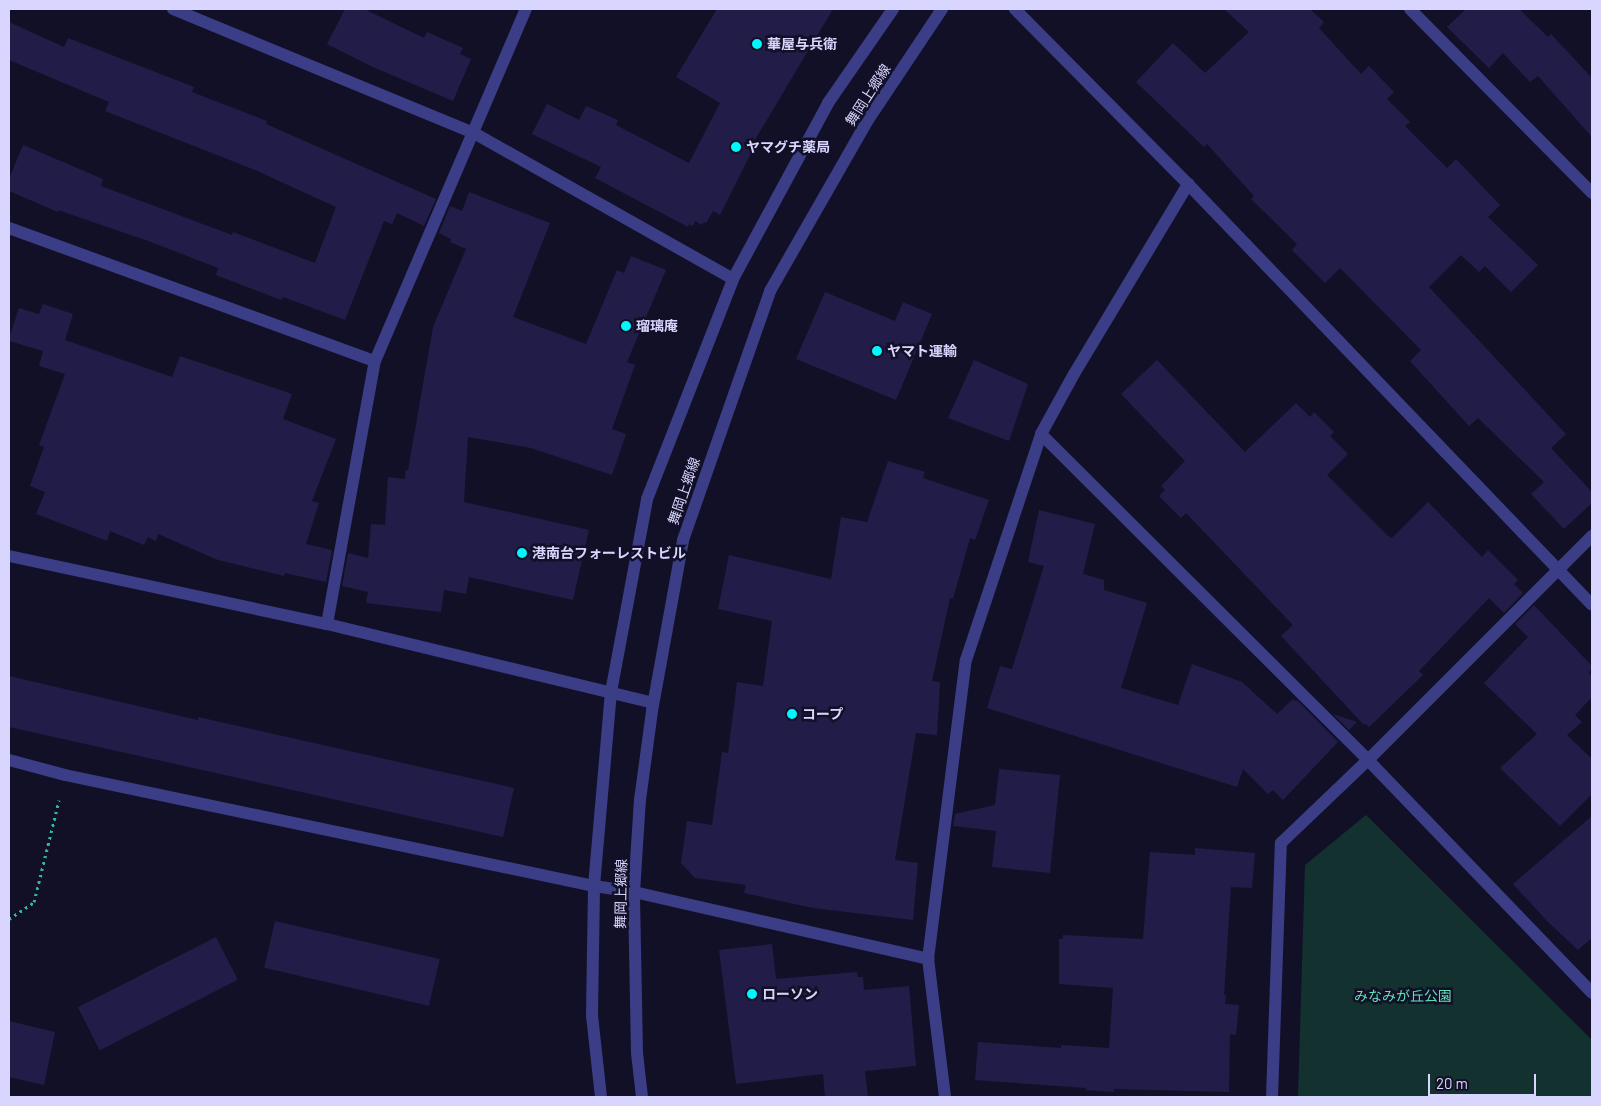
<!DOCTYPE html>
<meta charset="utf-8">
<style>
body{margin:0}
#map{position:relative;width:1601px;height:1106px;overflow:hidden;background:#121027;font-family:Barlow,"Noto Sans JP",sans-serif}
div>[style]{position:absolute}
.green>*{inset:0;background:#13312e}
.building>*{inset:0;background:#221c48;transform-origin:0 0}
.path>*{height:3px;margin-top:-1.5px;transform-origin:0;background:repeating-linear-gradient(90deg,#30b8a7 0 2.5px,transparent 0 6.5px)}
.minor>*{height:12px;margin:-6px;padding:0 6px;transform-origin:6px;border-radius:6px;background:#3b3d86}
.dots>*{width:14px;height:14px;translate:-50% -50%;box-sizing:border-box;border:2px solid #121027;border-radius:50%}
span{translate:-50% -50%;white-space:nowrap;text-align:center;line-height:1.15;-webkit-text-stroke:5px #121027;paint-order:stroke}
.poi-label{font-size:14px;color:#d8d6ff;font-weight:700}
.left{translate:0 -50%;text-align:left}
.street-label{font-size:14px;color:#d8d6ff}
.park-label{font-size:14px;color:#61e0b7}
.frame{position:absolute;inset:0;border:10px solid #d8d6ff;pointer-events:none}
.scale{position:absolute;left:1428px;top:1074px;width:108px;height:22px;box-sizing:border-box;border:2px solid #d8d6ff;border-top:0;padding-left:6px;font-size:15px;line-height:18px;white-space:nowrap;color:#d8d6ff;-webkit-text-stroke:4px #121027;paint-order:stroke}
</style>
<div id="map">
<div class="green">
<div style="clip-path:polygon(1366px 815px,1592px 1040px,1592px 1094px,1589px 1097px,1298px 1097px,1305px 865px)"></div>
</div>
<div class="building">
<div style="clip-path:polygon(345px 9px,364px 9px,424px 38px,427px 32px,463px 48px,460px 54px,471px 59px,453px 101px,373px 67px,327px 44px)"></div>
<div style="clip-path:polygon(717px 9px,833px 9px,750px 148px,753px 149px,720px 215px,713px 211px,706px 223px,704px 222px,702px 225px,695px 221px,693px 226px,689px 224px,688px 227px,595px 178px,601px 167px,532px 134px,547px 104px,579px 120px,586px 106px,618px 120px,616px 125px,689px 163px,720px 103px,676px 77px)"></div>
<div style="clip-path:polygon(1224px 9px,1310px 9px,1324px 22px,1319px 28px,1361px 74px,1369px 66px,1394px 92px,1387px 99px,1410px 122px,1405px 126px,1447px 168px,1456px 159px,1500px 205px,1488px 217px,1538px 265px,1511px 292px,1485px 266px,1479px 272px,1461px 255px,1429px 287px,1566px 434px,1551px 448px,1592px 492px,1592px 503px,1564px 529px,1531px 494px,1544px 482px,1478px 418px,1469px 426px,1410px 361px,1421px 350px,1340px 268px,1325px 283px,1292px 250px,1297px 244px,1251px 199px,1254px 196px,1207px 144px,1204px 147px,1136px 82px,1173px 43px,1205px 73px,1249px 32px)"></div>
<div style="clip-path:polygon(1466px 9px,1519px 9px,1548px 37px,1551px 34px,1592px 78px,1592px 137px,1538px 76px,1530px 82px,1503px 53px,1489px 68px,1447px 27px)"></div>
<div style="clip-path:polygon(9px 22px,64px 47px,68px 38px,194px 87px,192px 92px,267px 121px,266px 124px,436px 199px,424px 226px,397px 213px,392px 224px,384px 221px,345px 320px,283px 297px,281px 300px,216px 275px,218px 268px,151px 242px,58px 210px,58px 212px,9px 191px,9px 179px,23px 145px,103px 179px,101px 186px,232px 235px,233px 232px,315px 263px,336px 207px,255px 170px,105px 111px,109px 102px,9px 60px)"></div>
<div style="clip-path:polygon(469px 192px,550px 223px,513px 317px,586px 344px,617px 270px,624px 273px,631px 256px,666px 270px,627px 362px,635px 365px,612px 429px,626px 434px,612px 475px,531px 448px,468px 437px,464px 502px,589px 530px,573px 600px,469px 577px,466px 594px,444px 590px,441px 612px,366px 603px,368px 592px,342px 586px,348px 553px,368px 558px,371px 524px,385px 525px,388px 477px,405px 479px,406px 470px,408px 470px,433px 327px,466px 249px,450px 242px,451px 239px,439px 233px,450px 206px,462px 211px)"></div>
<div style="clip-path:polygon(825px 292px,895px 321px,903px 302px,932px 314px,896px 400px,796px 359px)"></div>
<div style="clip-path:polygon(43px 304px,73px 314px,65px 340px,172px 377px,180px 356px,292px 394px,283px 419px,336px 439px,312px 501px,319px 503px,306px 544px,332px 550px,326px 582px,285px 573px,284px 576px,218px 560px,158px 534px,156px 541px,148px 537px,144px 545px,110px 531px,107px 541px,36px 514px,45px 492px,30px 486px,44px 447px,39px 445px,65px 374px,39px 366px,43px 351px,9px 341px,9px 338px,19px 308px,39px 314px)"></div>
<div style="clip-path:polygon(974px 360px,1028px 384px,1009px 441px,948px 418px)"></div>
<div style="clip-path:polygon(1157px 360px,1245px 452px,1296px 403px,1310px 417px,1314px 412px,1334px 432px,1330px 436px,1348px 454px,1327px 475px,1388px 536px,1392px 538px,1428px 502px,1482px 557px,1488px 550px,1518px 580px,1514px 584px,1523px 593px,1504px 613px,1489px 598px,1419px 671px,1423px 675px,1369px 727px,1365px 723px,1364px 725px,1281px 636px,1293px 625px,1186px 513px,1181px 518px,1159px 496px,1165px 490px,1161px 486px,1185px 461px,1121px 394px)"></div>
<div style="clip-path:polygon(888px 461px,925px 472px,923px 478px,989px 500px,975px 540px,970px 538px,953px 599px,950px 598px,932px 681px,940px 682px,937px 735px,916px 733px,895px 860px,918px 863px,913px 920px,813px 908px,744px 893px,746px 885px,695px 878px,681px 863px,687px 821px,712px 825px,722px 752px,728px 753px,737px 682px,763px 686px,772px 621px,718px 609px,729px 555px,831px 579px,841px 517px,867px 522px)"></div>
<div style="clip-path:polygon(1039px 510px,1095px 524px,1083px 574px,1104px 580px,1104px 590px,1147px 603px,1121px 688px,1178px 705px,1192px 664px,1242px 682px,1277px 714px,1292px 700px,1298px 701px,1338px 742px,1283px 800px,1273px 790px,1268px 794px,1243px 769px,1237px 787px,987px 708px,1000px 666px,1012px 669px,1044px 566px,1028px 562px)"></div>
<div style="clip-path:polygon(1534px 605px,1592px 666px,1589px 673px,1592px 676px,1592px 697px,1575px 715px,1582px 722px,1567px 735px,1592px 759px,1592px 794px,1560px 826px,1500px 768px,1537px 734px,1484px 683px,1528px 637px,1515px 624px)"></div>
<div style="clip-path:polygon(9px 676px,198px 720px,198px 717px,514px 788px,503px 837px,9px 727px)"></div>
<div style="clip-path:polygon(1333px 714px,1357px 722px,1349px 730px)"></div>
<div style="clip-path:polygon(999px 769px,1060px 775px,1050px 873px,992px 867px,996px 831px,953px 826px,955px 814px,995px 805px)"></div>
<div style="clip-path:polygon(1592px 816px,1592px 938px,1578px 950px,1547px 921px,1513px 884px)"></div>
<div style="clip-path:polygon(1195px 848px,1255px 853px,1252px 888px,1231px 887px,1224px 995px,1226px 995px,1225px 1004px,1239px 1005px,1236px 1035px,1230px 1034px,1229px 1092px,1114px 1089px,1114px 1092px,1086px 1090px,1086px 1088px,975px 1080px,978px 1042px,1061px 1048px,1061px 1045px,1109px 1048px,1113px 988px,1059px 984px,1059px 939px,1063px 939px,1063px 935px,1143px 939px,1150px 852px,1195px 855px)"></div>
<div style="left:275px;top:921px;width:169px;height:48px;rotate:13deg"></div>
<div style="left:216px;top:937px;width:48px;height:155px;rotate:63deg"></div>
<div style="clip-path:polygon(772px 944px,776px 979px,857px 972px,858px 977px,863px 977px,864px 990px,909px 986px,916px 1066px,865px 1071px,868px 1097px,825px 1097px,823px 1074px,736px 1084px,719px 950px)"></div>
<div style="clip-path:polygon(9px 1021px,55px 1032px,44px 1085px,9px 1077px)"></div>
</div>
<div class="path">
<div style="left:9px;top:919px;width:30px;rotate:-34deg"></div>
<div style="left:34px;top:902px;width:105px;rotate:-76.2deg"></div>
</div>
<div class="minor">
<div style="left:173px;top:9px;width:326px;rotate:22.4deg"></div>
<div style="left:474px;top:133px;width:297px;rotate:29.4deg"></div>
<div style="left:1410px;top:9px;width:259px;rotate:45.3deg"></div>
<div style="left:1188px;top:184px;width:583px;rotate:46.18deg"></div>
<div style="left:9px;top:228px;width:389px;rotate:20deg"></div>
<div style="left:1041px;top:434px;width:462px;rotate:44.9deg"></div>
<div style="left:1368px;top:760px;width:323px;rotate:46.1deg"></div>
<div style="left:9px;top:556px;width:325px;rotate:12.1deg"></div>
<div style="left:327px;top:624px;width:335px;rotate:13.6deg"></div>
<div style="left:327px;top:624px;width:267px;rotate:-79.7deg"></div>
<div style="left:375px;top:361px;width:383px;rotate:-66.8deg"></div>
<div style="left:9px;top:760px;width:58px;rotate:15deg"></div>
<div style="left:65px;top:775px;width:541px;rotate:11.85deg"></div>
<div style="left:594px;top:886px;width:40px;rotate:8.5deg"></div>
<div style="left:634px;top:892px;width:302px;rotate:12.8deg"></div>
<div style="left:601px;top:1097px;width:82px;rotate:-96.3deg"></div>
<div style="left:592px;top:1015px;width:129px;rotate:-89.1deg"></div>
<div style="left:594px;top:886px;width:195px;rotate:-85deg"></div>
<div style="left:611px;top:692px;width:196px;rotate:-79.4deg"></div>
<div style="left:647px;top:499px;width:236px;rotate:-68.6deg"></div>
<div style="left:733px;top:279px;width:200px;rotate:-61.6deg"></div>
<div style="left:828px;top:103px;width:114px;rotate:-55.3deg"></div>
<div style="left:642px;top:1097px;width:44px;rotate:-96.5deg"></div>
<div style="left:637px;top:1053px;width:161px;rotate:-91.1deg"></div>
<div style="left:634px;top:892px;width:92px;rotate:-86.3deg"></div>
<div style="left:640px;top:800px;width:90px;rotate:-82.3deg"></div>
<div style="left:652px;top:711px;width:174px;rotate:-79.7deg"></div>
<div style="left:683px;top:540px;width:264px;rotate:-70.7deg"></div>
<div style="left:770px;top:291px;width:197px;rotate:-60.2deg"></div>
<div style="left:868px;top:120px;width:133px;rotate:-56.3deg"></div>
<div style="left:945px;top:1097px;width:139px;rotate:-97deg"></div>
<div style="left:928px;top:959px;width:301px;rotate:-82.8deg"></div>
<div style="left:966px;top:660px;width:238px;rotate:-71.6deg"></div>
<div style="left:1041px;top:434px;width:68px;rotate:-61.2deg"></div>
<div style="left:1074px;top:374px;width:222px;rotate:-59deg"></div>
<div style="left:1188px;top:184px;width:246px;rotate:-134.7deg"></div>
<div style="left:1272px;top:1097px;width:254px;rotate:-88deg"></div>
<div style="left:1281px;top:843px;width:120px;rotate:-43.7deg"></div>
<div style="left:1368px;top:760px;width:317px;rotate:-45deg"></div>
</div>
<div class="dots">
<div style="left:757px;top:44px;background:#03f6fe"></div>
<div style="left:736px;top:147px;background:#03f6fe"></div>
<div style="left:626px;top:326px;background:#03f6fe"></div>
<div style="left:877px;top:351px;background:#03f6fe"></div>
<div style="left:522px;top:553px;background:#03f6fe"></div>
<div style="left:792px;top:714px;background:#03f6fe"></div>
<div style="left:752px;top:994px;background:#03f6fe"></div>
</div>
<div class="poi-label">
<span class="left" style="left:767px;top:44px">華屋与兵衛</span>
<span class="left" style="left:746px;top:147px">ヤマグチ薬局</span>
<span class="left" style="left:636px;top:326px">瑠璃庵</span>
<span class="left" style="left:887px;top:351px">ヤマト運輸</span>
<span class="left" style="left:532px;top:553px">港南台フォーレストビル</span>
<span class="left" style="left:802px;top:714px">コープ</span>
<span class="left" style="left:762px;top:994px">ローソン</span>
</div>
<div class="street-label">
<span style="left:868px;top:95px;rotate:-57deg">舞岡上郷線</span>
<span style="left:684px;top:491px;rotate:-71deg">舞岡上郷線</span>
<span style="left:621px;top:894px;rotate:-89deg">舞岡上郷線</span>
</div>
<div class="park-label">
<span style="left:1403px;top:996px">みなみが丘公園</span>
</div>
<div class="frame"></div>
<div class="scale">20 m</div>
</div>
